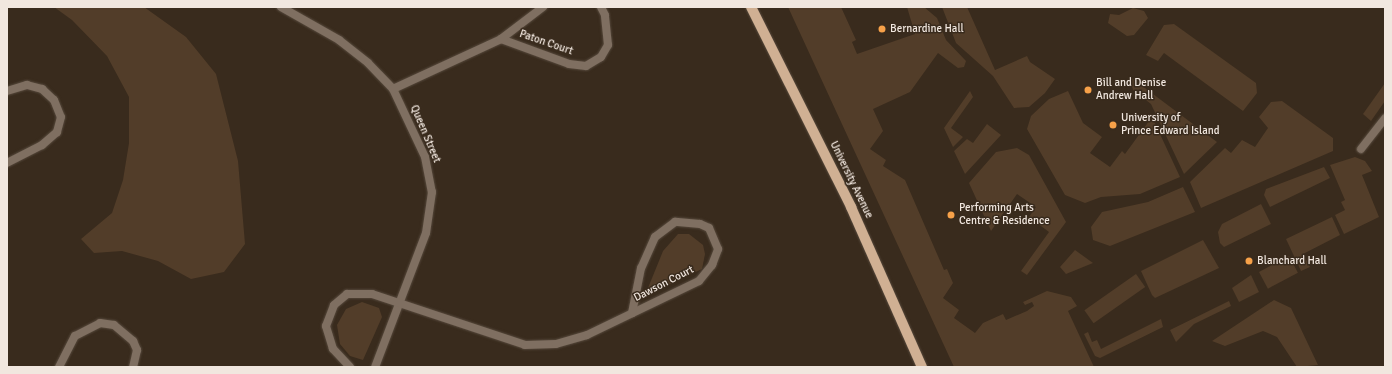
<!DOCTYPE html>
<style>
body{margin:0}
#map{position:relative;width:1392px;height:374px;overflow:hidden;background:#392b1d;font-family:Signika,sans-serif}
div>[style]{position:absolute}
.green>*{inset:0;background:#523d29;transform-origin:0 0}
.roads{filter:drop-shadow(0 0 1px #56493c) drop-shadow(0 0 1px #56493c)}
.minor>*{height:8px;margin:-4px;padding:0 4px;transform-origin:4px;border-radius:4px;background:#7f6f61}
.primary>*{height:10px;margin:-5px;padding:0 5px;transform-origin:5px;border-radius:5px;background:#d0b093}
.dots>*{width:11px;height:11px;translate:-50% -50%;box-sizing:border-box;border:2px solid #392b1d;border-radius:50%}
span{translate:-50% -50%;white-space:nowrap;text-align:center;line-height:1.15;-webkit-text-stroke:3px #392b1d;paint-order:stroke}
.poi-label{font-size:11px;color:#f1e7df}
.left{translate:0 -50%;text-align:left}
.street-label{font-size:11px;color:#f1e7df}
.frame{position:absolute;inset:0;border:8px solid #f1e7df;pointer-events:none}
</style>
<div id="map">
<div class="green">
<div style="clip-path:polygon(54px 7px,144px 7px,186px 37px,216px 74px,238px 161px,245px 244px,224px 272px,191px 279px,158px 261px,122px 251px,94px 253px,81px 239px,112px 213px,123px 180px,129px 143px,129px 97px,107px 56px,72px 20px)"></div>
<div style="clip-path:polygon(788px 7px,841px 7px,856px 40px,852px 42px,857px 54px,915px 34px,907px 7px,924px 7px,937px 18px,946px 40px,966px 61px,964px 67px,958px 68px,938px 53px,910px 92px,873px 109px,883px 131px,870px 149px,886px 160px,883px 166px,905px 180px,944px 270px,947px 269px,953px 283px,943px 298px,959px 310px,954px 318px,975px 333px,983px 323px,1003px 314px,1006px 320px,1027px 311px,1034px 306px,1032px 302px,1025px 305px,1023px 302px,1047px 291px,1071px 297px,1077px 306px,1068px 311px,1094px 367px,954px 367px)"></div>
<div style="clip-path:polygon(942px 7px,967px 7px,995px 70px,1027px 56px,1030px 62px,1055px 79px,1045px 93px,1029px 107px,1014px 108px,993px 76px,956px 43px)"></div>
<div style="clip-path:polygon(1133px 8px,1144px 11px,1148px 18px,1134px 35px,1127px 36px,1108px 23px,1110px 14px,1119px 15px)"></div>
<div style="clip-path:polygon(1174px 24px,1256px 83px,1257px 93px,1243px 111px,1164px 53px,1158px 61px,1146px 55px,1164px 25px)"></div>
<div style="clip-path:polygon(1129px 76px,1217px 142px,1184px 174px,1151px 104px,1133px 90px)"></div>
<div style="clip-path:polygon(1385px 83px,1385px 101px,1371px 121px,1363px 114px)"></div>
<div style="clip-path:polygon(970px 91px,973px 97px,951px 128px,963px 137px,953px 147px,944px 128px)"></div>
<div style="clip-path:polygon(1068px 91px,1083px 123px,1102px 137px,1090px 153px,1110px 167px,1122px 151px,1125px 154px,1152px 117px,1180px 177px,1140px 194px,1101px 197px,1085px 203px,1065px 195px,1027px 129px,1031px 116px,1049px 99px)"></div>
<div style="clip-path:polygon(1282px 101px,1333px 138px,1333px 151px,1201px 208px,1190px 182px,1225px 148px,1231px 153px,1242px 140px,1255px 147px,1268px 128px,1259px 117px,1271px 102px)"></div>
<div style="clip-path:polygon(987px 124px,1001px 135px,965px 174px,954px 151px,967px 139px,973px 143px)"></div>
<div style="clip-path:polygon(1017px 148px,1029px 155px,1066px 222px,1027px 275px,1021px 271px,1049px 232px,1029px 217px,1036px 207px,1017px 194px,991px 231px,969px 183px,996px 152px)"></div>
<div style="clip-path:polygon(1355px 157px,1365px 161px,1372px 171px,1362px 175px,1379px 217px,1344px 234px,1335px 215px,1345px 210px,1341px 202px,1345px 200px,1330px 165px)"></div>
<div style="clip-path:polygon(1324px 167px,1330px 178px,1270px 207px,1264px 195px,1266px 189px)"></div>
<div style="clip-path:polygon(1183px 187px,1195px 212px,1110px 246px,1093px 240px,1091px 227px,1102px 212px,1148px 202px)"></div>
<div style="clip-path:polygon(1261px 204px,1271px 224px,1224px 247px,1220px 243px,1218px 232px,1222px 224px)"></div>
<div style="clip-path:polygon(1332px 217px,1340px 235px,1303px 254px,1310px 267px,1301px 271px,1286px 239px)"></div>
<div style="clip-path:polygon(678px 234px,689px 234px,703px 245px,705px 254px,702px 269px,651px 293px,648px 288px,663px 251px)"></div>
<div style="clip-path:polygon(1203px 240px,1219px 268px,1155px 298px,1152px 295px,1141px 271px)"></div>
<div style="clip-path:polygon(1075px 250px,1093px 263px,1066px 274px,1060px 267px)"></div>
<div style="left:1289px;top:256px;width:19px;height:34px;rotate:62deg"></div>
<div style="left:1136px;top:274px;width:16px;height:63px;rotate:55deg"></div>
<div style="clip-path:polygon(1251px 275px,1259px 292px,1239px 302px,1232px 288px)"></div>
<div style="clip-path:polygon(1274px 300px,1291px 308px,1318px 365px,1297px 367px,1277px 337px,1263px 331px,1225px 346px,1212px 341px)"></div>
<div style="clip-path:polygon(1229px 301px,1231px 306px,1194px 324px,1176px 342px,1170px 330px)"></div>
<div style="clip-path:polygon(362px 302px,379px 308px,382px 317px,363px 360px,350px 356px,340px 344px,337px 325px,346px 309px)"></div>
<div style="clip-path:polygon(1161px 319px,1163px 327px,1100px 358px,1095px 356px,1084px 334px,1088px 332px,1092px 342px,1097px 340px,1101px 349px)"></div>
</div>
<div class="roads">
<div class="minor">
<div style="left:281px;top:7px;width:67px;rotate:29.6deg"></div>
<div style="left:339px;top:40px;width:37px;rotate:38deg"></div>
<div style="left:368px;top:63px;width:36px;rotate:46deg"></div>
<div style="left:393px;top:89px;width:75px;rotate:64.8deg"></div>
<div style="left:425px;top:157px;width:36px;rotate:79deg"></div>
<div style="left:432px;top:192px;width:41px;rotate:98.3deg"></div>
<div style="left:426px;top:233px;width:143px;rotate:110.8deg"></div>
<div style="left:501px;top:39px;width:72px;rotate:20.2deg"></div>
<div style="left:569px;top:64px;width:17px;rotate:7deg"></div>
<div style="left:586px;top:66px;width:17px;rotate:-31deg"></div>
<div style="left:601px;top:57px;width:14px;rotate:-60deg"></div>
<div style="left:608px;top:45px;width:30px;rotate:-96deg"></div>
<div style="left:605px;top:15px;width:9px;rotate:-117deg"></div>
<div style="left:393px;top:89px;width:119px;rotate:-24.8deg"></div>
<div style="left:501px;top:39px;width:53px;rotate:-37.3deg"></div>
<div style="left:7px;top:91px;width:21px;rotate:-17deg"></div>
<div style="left:27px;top:85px;width:16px;rotate:15deg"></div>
<div style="left:42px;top:89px;width:16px;rotate:43deg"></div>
<div style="left:54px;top:100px;width:18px;rotate:68deg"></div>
<div style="left:61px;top:117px;width:16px;rotate:105deg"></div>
<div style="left:57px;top:132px;width:20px;rotate:139deg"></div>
<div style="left:42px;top:145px;width:39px;rotate:153deg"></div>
<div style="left:1361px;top:149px;width:39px;rotate:-52deg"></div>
<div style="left:59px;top:367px;width:35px;rotate:-63deg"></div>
<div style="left:75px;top:336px;width:28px;rotate:-27deg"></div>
<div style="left:100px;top:323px;width:14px;rotate:8deg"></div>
<div style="left:114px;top:325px;width:25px;rotate:40deg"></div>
<div style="left:133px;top:341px;width:10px;rotate:66deg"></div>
<div style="left:137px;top:350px;width:17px;rotate:103deg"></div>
<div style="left:350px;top:367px;width:25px;rotate:-133deg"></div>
<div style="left:333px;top:349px;width:24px;rotate:-107deg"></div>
<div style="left:326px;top:326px;width:22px;rotate:-69deg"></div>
<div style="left:334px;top:305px;width:17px;rotate:-40deg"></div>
<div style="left:347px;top:294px;width:25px"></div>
<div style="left:372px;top:294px;width:161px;rotate:18.4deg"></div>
<div style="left:525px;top:345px;width:31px;rotate:-2deg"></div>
<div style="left:556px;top:344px;width:32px;rotate:-16deg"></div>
<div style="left:587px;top:335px;width:124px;rotate:-25.7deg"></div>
<div style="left:699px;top:281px;width:21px;rotate:-51deg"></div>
<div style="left:712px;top:265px;width:17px;rotate:-69deg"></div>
<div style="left:718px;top:249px;width:23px;rotate:-113deg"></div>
<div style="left:709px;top:228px;width:10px;rotate:-156deg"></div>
<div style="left:700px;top:224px;width:25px;rotate:-175deg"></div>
<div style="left:675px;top:222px;width:25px;rotate:143deg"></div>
<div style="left:655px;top:237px;width:34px;rotate:114deg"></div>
<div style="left:641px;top:268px;width:46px;rotate:101.3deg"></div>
</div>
<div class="primary">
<div style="left:751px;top:7px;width:224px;rotate:63.4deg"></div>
<div style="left:851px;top:207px;width:175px;rotate:66.1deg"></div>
</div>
</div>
<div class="dots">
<div style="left:882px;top:29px;background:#f7a149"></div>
<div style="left:1088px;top:90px;background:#f7a149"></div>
<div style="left:1113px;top:125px;background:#f7a149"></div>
<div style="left:951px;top:215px;background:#f7a149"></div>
<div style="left:1249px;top:261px;background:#f7a149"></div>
</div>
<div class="poi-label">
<span class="left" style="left:890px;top:29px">Bernardine Hall</span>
<span class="left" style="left:1096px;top:90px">Bill and Denise<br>Andrew Hall</span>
<span class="left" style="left:1121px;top:125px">University of<br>Prince Edward Island</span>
<span class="left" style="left:959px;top:215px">Performing Arts<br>Centre &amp; Residence</span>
<span class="left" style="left:1257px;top:261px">Blanchard Hall</span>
</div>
<div class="street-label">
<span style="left:546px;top:43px;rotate:19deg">Paton Court</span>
<span style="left:425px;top:134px;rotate:67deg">Queen Street</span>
<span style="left:851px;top:180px;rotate:64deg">University Avenue</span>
<span style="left:664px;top:284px;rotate:-27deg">Dawson Court</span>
</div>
<div class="frame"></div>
</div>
